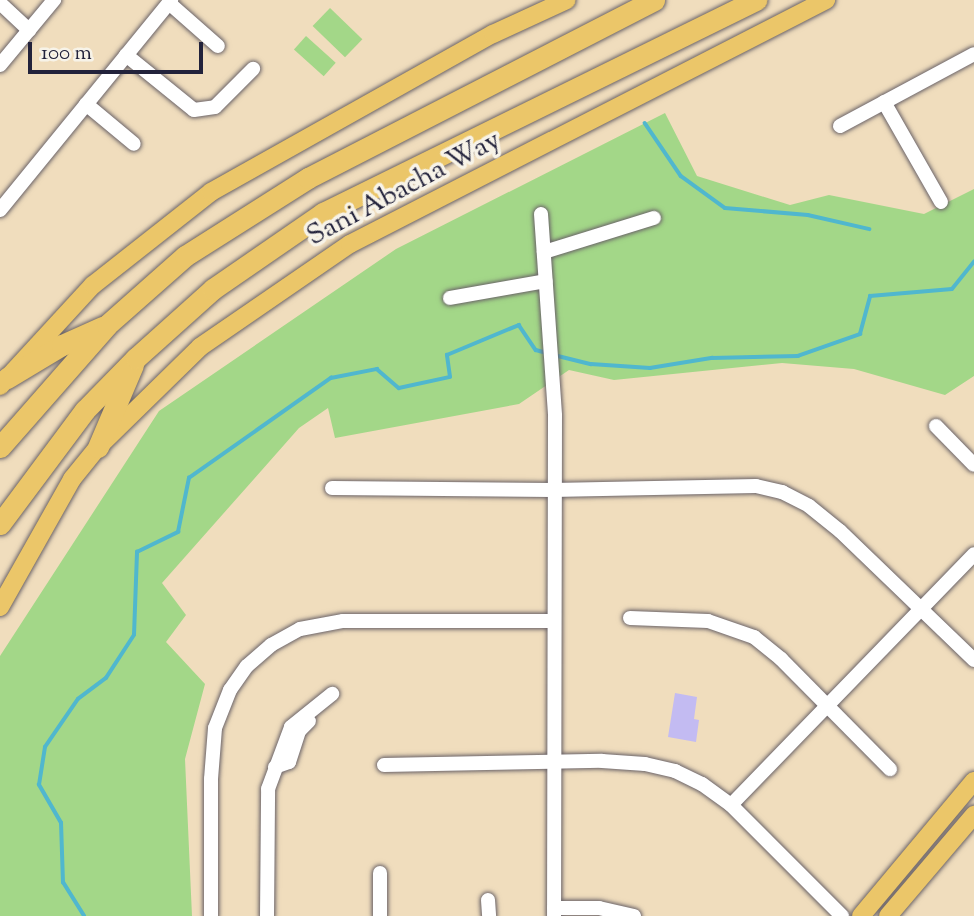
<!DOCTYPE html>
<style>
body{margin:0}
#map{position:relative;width:974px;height:916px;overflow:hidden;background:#f0ddbd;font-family:"Sorts Mill Goudy",serif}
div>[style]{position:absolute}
.green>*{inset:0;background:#a3d788;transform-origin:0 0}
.stream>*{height:3.5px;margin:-1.75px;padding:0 1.75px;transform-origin:1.75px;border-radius:1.75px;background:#50b7ce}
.building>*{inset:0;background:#c3bbf2}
.roads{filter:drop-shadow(0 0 2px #6a6368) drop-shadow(0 0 2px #6a6368)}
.minor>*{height:14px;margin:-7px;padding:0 7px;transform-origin:7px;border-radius:7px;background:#fff}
.major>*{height:18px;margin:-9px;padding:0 9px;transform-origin:9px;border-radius:9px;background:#ebc669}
.highway>*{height:21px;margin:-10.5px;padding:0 10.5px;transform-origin:10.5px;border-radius:10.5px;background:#ebc669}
span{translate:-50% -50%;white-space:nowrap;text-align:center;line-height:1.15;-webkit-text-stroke:7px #f7f3e8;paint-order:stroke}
.street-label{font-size:28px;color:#22223b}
.scale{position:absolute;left:28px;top:42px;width:175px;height:32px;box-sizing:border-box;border:4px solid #22223b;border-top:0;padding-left:9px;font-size:21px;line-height:24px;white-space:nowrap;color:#22223b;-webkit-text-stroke:5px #f7f3e8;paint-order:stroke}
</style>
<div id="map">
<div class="green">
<div style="left:330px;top:8px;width:45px;height:25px;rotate:44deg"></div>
<div style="left:306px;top:36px;width:40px;height:18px;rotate:42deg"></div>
<div style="clip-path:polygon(665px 113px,697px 176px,790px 205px,829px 195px,924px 214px,974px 189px,974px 376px,945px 395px,854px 369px,782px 363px,614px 380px,569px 370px,519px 404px,335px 438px,328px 408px,299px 428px,162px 583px,186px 615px,166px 642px,205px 684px,185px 759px,192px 916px,0 916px,0 656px,159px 411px,396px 249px)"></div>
</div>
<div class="stream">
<div style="left:645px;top:123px;width:64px;rotate:55.8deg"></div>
<div style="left:681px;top:176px;width:54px;rotate:36deg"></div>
<div style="left:725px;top:208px;width:83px;rotate:4.8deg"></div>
<div style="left:808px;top:215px;width:63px;rotate:12.9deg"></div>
<div style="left:554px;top:355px;width:38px;rotate:14deg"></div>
<div style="left:591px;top:364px;width:59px;rotate:3.9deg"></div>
<div style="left:650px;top:368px;width:63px;rotate:-9.2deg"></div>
<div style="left:712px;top:358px;width:86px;rotate:-1.3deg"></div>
<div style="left:798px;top:356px;width:66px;rotate:-19.5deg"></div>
<div style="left:860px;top:334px;width:39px;rotate:-75deg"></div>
<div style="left:870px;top:296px;width:82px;rotate:-4.9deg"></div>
<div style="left:952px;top:289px;width:35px;rotate:-51deg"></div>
<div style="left:84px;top:916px;width:39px;rotate:-122deg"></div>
<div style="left:63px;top:883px;width:60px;rotate:-91.9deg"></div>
<div style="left:61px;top:823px;width:44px;rotate:-120.1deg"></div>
<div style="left:39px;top:785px;width:38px;rotate:-81deg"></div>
<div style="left:45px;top:747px;width:58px;rotate:-55.5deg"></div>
<div style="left:78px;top:699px;width:35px;rotate:-37deg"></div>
<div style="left:106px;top:678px;width:51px;rotate:-56.9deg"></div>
<div style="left:134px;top:635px;width:83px;rotate:-87.9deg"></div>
<div style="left:137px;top:552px;width:46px;rotate:-26deg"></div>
<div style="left:178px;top:532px;width:55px;rotate:-78.5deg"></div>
<div style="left:189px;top:478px;width:174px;rotate:-35.2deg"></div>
<div style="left:331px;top:378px;width:47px;rotate:-11.1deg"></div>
<div style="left:377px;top:369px;width:29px;rotate:41deg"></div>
<div style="left:399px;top:388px;width:52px;rotate:-12.2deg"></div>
<div style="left:450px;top:377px;width:22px;rotate:-98deg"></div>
<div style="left:447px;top:355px;width:78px;rotate:-22.6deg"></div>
<div style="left:519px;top:325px;width:30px;rotate:56deg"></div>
<div style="left:536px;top:350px;width:11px;rotate:15deg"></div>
</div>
<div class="building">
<div style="clip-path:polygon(675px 693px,697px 697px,694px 719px,699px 720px,696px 742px,668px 737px)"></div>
</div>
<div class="roads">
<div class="minor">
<div style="left:0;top:3px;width:40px;rotate:43deg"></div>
<div style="left:169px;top:3px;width:65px;rotate:41.3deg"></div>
<div style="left:126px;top:55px;width:87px;rotate:39deg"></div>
<div style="left:194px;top:110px;width:21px;rotate:-8deg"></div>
<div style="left:215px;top:107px;width:54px;rotate:-45deg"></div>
<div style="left:0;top:65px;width:85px;rotate:-50.3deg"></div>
<div style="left:884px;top:102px;width:115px;rotate:60.3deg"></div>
<div style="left:86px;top:104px;width:62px;rotate:39.8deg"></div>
<div style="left:840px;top:126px;width:152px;rotate:-28.2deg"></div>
<div style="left:0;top:210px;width:271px;rotate:-50.8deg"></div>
<div style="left:541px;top:214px;width:202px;rotate:86deg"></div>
<div style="left:555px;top:416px;width:500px;rotate:90.11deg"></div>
<div style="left:544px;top:252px;width:115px;rotate:-17.2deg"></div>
<div style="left:450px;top:298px;width:97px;rotate:-10deg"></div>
<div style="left:936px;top:426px;width:54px;rotate:45.7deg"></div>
<div style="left:332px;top:488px;width:220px;rotate:0.5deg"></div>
<div style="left:552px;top:490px;width:204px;rotate:-1.1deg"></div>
<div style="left:756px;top:486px;width:27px;rotate:13deg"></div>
<div style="left:782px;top:492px;width:30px;rotate:27deg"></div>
<div style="left:809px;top:506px;width:40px;rotate:39deg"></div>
<div style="left:840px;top:531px;width:186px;rotate:43.9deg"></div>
<div style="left:630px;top:618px;width:78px;rotate:2.2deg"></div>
<div style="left:708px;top:621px;width:49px;rotate:19.2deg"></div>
<div style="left:754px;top:637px;width:35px;rotate:39deg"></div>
<div style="left:781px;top:659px;width:155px;rotate:45.3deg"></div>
<div style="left:384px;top:765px;width:218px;rotate:-1.1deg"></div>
<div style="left:602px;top:761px;width:43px;rotate:4deg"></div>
<div style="left:645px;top:764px;width:31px;rotate:13deg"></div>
<div style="left:675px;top:771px;width:30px;rotate:26deg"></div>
<div style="left:702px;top:784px;width:36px;rotate:36deg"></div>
<div style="left:731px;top:805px;width:157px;rotate:45deg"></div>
<div style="left:275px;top:767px;width:15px;rotate:-20deg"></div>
<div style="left:289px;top:762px;width:33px;rotate:-72deg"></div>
<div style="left:299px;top:731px;width:14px;rotate:-45deg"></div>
<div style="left:731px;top:805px;width:349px;rotate:-45.9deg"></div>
<div style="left:380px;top:873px;width:43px;rotate:90deg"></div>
<div style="left:488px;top:900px;width:16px;rotate:86deg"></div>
<div style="left:554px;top:908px;width:45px"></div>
<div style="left:599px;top:908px;width:36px;rotate:13deg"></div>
<div style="left:211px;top:916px;width:137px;rotate:-90deg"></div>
<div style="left:211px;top:779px;width:51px;rotate:-85.5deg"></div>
<div style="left:215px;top:728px;width:41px;rotate:-68.5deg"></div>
<div style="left:230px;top:690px;width:29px;rotate:-55deg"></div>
<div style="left:247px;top:666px;width:32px;rotate:-41deg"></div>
<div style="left:271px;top:645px;width:33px;rotate:-29deg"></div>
<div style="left:300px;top:629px;width:44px;rotate:-10.5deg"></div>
<div style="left:343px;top:621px;width:210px"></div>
<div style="left:267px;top:916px;width:127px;rotate:-89.5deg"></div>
<div style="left:268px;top:789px;width:66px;rotate:-69.6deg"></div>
<div style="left:291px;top:727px;width:53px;rotate:-38.8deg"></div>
</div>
<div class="major">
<div style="left:0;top:386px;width:137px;rotate:-47.4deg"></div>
<div style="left:93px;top:285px;width:150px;rotate:-38.2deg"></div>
<div style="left:211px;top:192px;width:323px;rotate:-29.3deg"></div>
<div style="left:493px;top:34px;width:81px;rotate:-24.7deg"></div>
<div style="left:0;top:607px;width:147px;rotate:-60.6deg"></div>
<div style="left:72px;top:479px;width:41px;rotate:-50.9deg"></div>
<div style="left:98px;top:447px;width:143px;rotate:-44.4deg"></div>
<div style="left:200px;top:347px;width:182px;rotate:-34.5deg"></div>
<div style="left:350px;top:244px;width:535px;rotate:-27.14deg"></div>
<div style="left:861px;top:916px;width:176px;rotate:-50.1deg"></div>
<div style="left:888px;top:916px;width:133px;rotate:-49.6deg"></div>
</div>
<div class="highway">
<div style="left:7px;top:378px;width:64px;rotate:-31deg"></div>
<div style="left:62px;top:345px;width:44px;rotate:-24.2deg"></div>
<div style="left:0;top:447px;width:162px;rotate:-48.7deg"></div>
<div style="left:107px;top:325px;width:104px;rotate:-41.5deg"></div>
<div style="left:185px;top:256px;width:146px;rotate:-32.4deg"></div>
<div style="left:308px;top:178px;width:389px;rotate:-27.2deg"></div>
<div style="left:98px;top:447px;width:89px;rotate:-66.9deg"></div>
<div style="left:0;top:524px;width:142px;rotate:-53.3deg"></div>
<div style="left:85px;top:410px;width:73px;rotate:-45.6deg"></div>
<div style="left:136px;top:358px;width:103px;rotate:-41.9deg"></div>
<div style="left:213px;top:289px;width:134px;rotate:-34.6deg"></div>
<div style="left:323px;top:213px;width:483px;rotate:-26.2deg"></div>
</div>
</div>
<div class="street-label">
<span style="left:404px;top:189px;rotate:-28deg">Sani Abacha Way</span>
</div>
<div class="scale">100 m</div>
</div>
